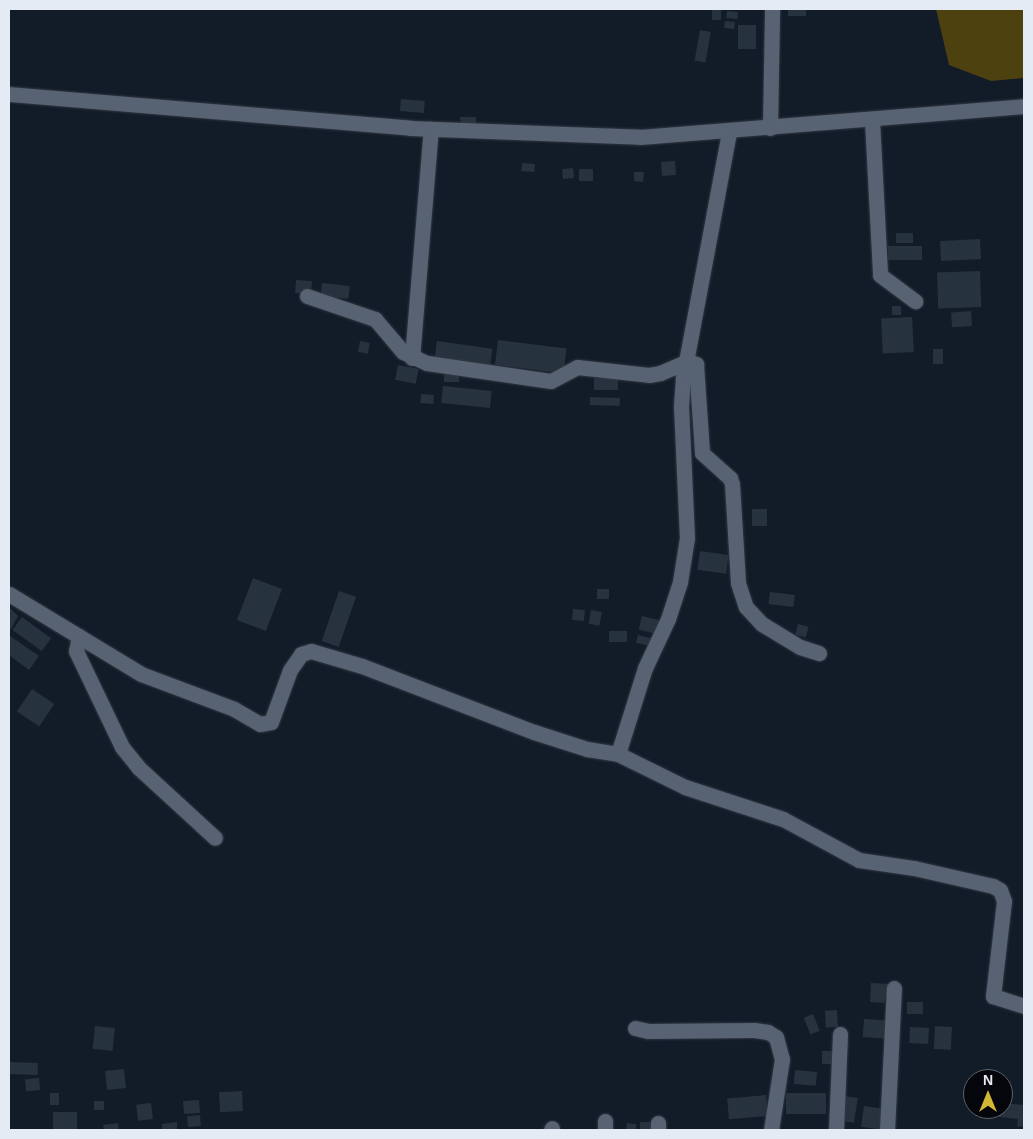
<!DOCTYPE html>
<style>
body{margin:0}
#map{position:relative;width:1033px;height:1139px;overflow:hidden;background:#121c29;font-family:Arial,sans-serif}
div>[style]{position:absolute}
.green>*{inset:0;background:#4c410f}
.building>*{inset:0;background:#27323f;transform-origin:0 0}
.roads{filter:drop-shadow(0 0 1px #333843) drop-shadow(0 0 1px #333843)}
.minor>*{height:15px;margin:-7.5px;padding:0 7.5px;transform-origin:7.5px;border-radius:7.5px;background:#576373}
span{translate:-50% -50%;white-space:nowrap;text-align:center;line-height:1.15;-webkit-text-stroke:4.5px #04060c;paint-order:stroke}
.frame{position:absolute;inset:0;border:10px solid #e4ebf4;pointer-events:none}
.north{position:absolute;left:963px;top:1069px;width:50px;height:50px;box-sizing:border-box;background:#04060c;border:1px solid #5e6269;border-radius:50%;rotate:0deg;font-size:14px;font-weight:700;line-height:20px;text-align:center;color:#e4ebf4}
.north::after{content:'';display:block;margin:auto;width:18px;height:22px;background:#d2b735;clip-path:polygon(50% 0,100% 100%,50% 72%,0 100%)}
</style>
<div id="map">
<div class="green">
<div style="clip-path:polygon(936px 9px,1024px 9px,1024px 78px,991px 81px,949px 65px)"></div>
</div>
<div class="building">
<div style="left:712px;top:9px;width:9px;height:11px"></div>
<div style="left:788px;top:9px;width:18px;height:7px"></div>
<div style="left:727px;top:11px;width:11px;height:7px;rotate:5deg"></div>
<div style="left:725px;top:21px;width:10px;height:7px;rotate:6deg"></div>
<div style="left:738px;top:25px;width:18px;height:24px"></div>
<div style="left:700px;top:30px;width:11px;height:31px;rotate:10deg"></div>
<div style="left:401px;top:99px;width:24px;height:12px;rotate:5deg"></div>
<div style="clip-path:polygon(460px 117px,476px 117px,476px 124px,461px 125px)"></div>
<div style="left:675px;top:161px;width:14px;height:14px;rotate:86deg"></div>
<div style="left:522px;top:163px;width:13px;height:8px;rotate:4deg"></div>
<div style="left:573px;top:168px;width:10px;height:11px;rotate:84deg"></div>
<div style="left:579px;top:169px;width:14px;height:12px"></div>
<div style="clip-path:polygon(634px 172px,644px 172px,643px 182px,634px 181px)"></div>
<div style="left:896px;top:233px;width:17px;height:10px"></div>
<div style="left:980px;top:239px;width:20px;height:40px;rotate:87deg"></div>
<div style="left:922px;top:246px;width:14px;height:34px;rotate:90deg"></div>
<div style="left:980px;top:271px;width:36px;height:43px;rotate:88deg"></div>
<div style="left:296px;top:280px;width:16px;height:13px;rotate:4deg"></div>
<div style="left:322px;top:283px;width:28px;height:13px;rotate:6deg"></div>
<div style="left:892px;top:306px;width:9px;height:9px"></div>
<div style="left:971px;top:311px;width:15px;height:20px;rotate:86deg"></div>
<div style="left:912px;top:317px;width:35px;height:31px;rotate:87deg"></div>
<div style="left:498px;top:340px;width:69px;height:25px;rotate:7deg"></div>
<div style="left:360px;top:341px;width:10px;height:11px;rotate:11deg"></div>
<div style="left:437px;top:341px;width:56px;height:18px;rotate:8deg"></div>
<div style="left:933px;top:349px;width:10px;height:15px"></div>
<div style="left:398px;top:365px;width:21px;height:15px;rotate:11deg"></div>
<div style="left:444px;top:374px;width:15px;height:8px"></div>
<div style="left:594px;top:378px;width:24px;height:12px"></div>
<div style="left:443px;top:386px;width:49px;height:17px;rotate:6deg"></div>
<div style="left:421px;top:394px;width:13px;height:9px;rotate:4deg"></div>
<div style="left:590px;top:397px;width:30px;height:8px;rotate:2deg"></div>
<div style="left:752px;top:509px;width:15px;height:17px"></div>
<div style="left:700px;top:551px;width:29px;height:19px;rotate:8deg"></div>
<div style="left:253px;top:578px;width:31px;height:45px;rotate:21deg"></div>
<div style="left:597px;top:589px;width:12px;height:10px"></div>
<div style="left:339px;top:591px;width:18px;height:53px;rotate:19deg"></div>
<div style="left:770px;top:592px;width:25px;height:12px;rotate:7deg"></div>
<div style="clip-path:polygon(9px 607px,18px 616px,11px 629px,9px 628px)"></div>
<div style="left:573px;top:609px;width:12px;height:11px;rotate:5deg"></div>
<div style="left:591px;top:610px;width:11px;height:14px;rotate:10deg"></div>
<div style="left:642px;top:616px;width:21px;height:14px;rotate:14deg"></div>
<div style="left:22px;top:617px;width:36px;height:16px;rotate:36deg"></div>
<div style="left:798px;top:624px;width:11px;height:11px;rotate:15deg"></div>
<div style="left:609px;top:631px;width:18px;height:11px"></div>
<div style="left:638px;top:635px;width:16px;height:8px;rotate:14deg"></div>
<div style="clip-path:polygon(10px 636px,39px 656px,29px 670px,9px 655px)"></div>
<div style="left:32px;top:689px;width:27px;height:27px;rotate:34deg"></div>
<div style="clip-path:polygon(871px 983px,890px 984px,884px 1003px,870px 1002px)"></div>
<div style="left:907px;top:1002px;width:16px;height:12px"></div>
<div style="left:837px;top:1010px;width:17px;height:12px;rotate:87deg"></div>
<div style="left:813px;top:1014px;width:18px;height:10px;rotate:68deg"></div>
<div style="left:864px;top:1019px;width:26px;height:18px;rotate:4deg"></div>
<div style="left:95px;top:1026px;width:20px;height:23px;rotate:6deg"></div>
<div style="left:935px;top:1026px;width:17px;height:23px;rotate:3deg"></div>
<div style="left:910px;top:1027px;width:19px;height:16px;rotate:3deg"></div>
<div style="left:822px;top:1051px;width:13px;height:13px"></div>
<div style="left:9px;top:1062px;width:29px;height:12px;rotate:2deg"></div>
<div style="left:124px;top:1069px;width:19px;height:19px;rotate:84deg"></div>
<div style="left:795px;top:1070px;width:22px;height:14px;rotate:5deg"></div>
<div style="left:39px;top:1078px;width:12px;height:14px;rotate:85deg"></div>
<div style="left:242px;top:1091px;width:20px;height:23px;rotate:87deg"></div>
<div style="left:50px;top:1093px;width:9px;height:12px"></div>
<div style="left:786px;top:1093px;width:40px;height:21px"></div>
<div style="left:766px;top:1095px;width:21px;height:39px;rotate:85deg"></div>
<div style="left:845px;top:1096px;width:13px;height:25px;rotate:9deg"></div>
<div style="left:199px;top:1100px;width:13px;height:16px;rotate:86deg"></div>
<div style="left:94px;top:1101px;width:10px;height:9px"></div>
<div style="left:151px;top:1103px;width:16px;height:15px;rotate:83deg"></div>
<div style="clip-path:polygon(1003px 1103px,1024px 1105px,1024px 1127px,1017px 1126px,1018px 1119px,983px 1115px,984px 1109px,1003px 1109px)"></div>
<div style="left:864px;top:1106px;width:21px;height:21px;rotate:8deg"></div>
<div style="left:53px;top:1112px;width:24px;height:18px"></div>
<div style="left:200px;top:1115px;width:11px;height:13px;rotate:85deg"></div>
<div style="clip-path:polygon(177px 1122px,177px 1130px,162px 1130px,162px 1124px)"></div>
<div style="left:640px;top:1122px;width:17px;height:8px"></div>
<div style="clip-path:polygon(118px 1123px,119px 1130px,104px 1130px,103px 1125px)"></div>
<div style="clip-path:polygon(627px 1123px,636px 1124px,636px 1130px,626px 1130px)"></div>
</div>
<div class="roads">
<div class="minor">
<div style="left:9px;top:94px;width:402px;rotate:4.8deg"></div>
<div style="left:410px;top:128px;width:230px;rotate:2.2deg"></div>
<div style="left:640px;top:137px;width:385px;rotate:-4.6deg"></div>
<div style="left:872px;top:120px;width:155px;rotate:87deg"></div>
<div style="left:880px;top:275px;width:44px;rotate:36.6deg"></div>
<div style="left:770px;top:128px;width:119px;rotate:-89deg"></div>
<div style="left:307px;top:296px;width:72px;rotate:18.7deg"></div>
<div style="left:375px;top:319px;width:43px;rotate:49.7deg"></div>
<div style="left:403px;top:352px;width:26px;rotate:25deg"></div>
<div style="left:427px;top:363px;width:125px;rotate:8.3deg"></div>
<div style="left:551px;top:381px;width:30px;rotate:-28deg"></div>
<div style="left:577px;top:367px;width:72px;rotate:6.3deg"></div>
<div style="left:649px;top:375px;width:11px;rotate:-10deg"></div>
<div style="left:660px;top:373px;width:30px;rotate:-23deg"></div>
<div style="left:688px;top:361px;width:9px;rotate:21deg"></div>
<div style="left:696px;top:364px;width:89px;rotate:86.1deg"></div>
<div style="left:702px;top:453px;width:38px;rotate:42deg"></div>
<div style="left:730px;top:478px;width:6px;rotate:72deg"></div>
<div style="left:732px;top:484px;width:99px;rotate:86.5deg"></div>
<div style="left:738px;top:583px;width:25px;rotate:72deg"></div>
<div style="left:746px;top:607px;width:23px;rotate:47deg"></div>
<div style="left:762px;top:624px;width:44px;rotate:31.2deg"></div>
<div style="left:800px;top:647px;width:20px;rotate:18deg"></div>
<div style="left:412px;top:358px;width:230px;rotate:-85.3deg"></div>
<div style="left:9px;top:594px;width:154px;rotate:31.2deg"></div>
<div style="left:141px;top:674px;width:99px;rotate:20.6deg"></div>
<div style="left:234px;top:709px;width:30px;rotate:30deg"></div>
<div style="left:260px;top:724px;width:11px;rotate:-10deg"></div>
<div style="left:271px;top:722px;width:55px;rotate:-69.9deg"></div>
<div style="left:290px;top:670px;width:19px;rotate:-55deg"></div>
<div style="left:301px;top:654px;width:10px;rotate:-17deg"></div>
<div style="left:311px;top:651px;width:53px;rotate:16.4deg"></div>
<div style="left:362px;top:666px;width:184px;rotate:21deg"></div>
<div style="left:534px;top:732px;width:56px;rotate:17.8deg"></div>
<div style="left:587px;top:749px;width:31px;rotate:9deg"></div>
<div style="left:618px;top:754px;width:75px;rotate:26.2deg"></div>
<div style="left:685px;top:787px;width:103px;rotate:18.1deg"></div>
<div style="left:783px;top:819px;width:86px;rotate:28.3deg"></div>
<div style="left:859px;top:860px;width:56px;rotate:8.3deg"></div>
<div style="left:914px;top:868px;width:81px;rotate:12.8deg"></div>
<div style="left:993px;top:886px;width:8px;rotate:30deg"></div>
<div style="left:1000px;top:890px;width:12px;rotate:70deg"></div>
<div style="left:1004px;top:901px;width:96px;rotate:96.6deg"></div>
<div style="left:993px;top:996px;width:33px;rotate:18deg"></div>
<div style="left:79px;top:636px;width:15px;rotate:101deg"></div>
<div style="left:76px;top:651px;width:106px;rotate:64.4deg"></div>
<div style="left:122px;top:747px;width:27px;rotate:51deg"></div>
<div style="left:139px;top:768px;width:103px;rotate:42.6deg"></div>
<div style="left:618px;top:754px;width:90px;rotate:-72.6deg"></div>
<div style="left:645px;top:668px;width:54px;rotate:-64.9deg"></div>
<div style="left:668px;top:619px;width:39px;rotate:-72deg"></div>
<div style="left:680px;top:582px;width:45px;rotate:-81deg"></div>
<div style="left:687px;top:538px;width:132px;rotate:-92.6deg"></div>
<div style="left:681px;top:406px;width:28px;rotate:-86deg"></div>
<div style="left:683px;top:378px;width:249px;rotate:-79.4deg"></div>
<div style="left:635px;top:1028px;width:13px;rotate:13deg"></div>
<div style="left:648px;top:1031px;width:106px;rotate:-0.5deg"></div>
<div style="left:754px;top:1030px;width:14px;rotate:8deg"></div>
<div style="left:768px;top:1032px;width:9px;rotate:32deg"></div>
<div style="left:776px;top:1037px;width:23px;rotate:75deg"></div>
<div style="left:782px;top:1059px;width:72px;rotate:98.8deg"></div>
<div style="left:551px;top:1130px;width:2px;rotate:-63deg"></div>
<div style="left:605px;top:1130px;width:9px;rotate:-90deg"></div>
<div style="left:658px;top:1130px;width:7px;rotate:-90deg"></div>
<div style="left:836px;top:1130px;width:96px;rotate:-87.6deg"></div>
<div style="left:887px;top:1130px;width:142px;rotate:-87.2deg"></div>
</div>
</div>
<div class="frame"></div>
<div class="north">N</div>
</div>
